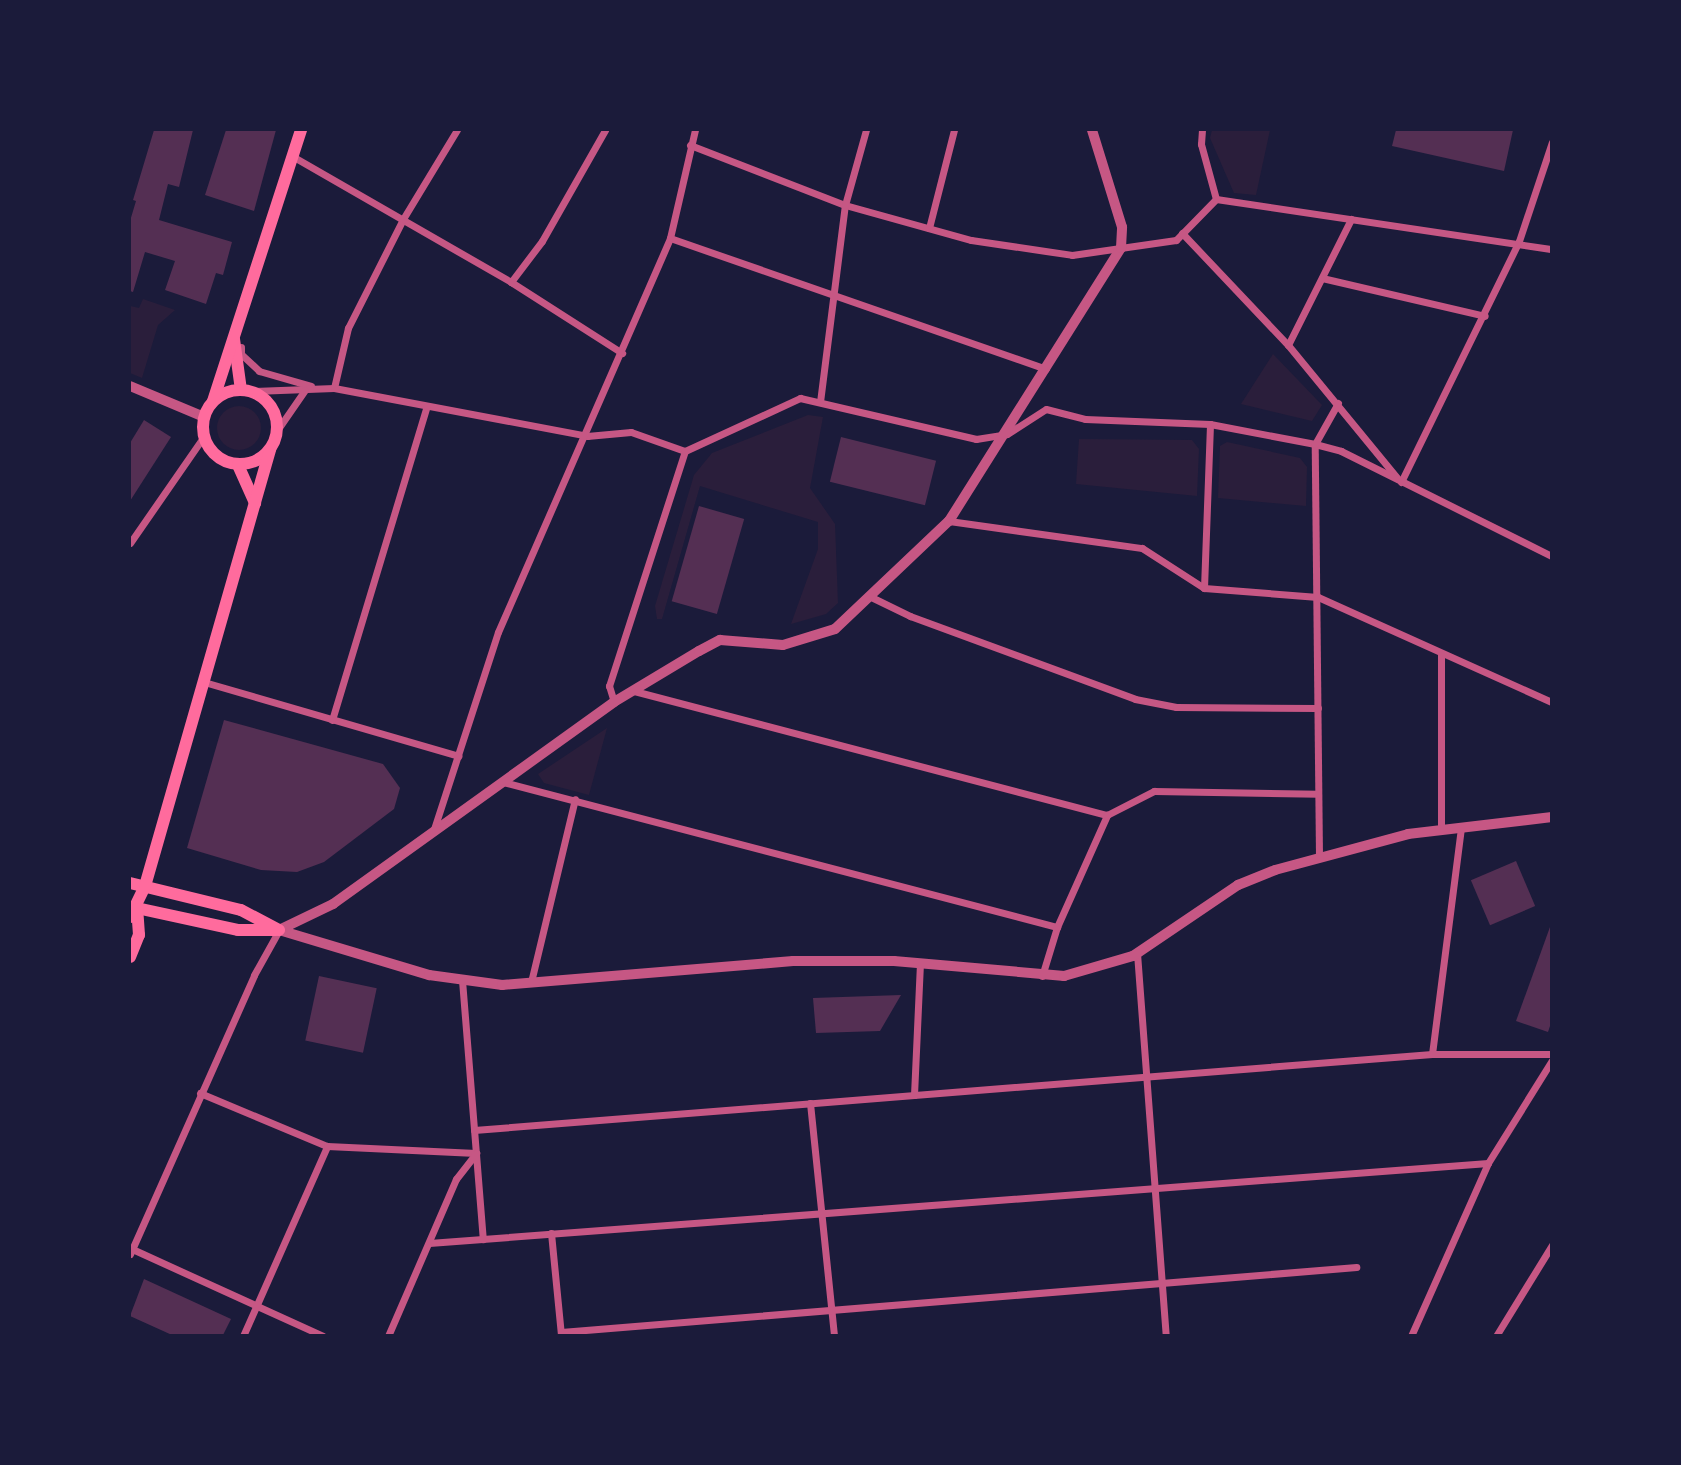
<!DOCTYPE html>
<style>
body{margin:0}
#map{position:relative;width:1681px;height:1465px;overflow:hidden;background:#1b1b3a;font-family:Quicksand,sans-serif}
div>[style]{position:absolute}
.green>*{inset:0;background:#2a1e3b}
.round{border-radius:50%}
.building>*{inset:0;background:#542f53;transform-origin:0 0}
.minor>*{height:7px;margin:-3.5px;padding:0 3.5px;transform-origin:3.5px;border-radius:3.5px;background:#c65784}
.tertiary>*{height:10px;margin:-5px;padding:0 5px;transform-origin:5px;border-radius:5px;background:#c65784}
.secondary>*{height:12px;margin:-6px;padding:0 6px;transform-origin:6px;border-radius:6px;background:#ff6b9d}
.secondary>.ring{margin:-6px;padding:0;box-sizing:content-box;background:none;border:12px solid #ff6b9d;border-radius:50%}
span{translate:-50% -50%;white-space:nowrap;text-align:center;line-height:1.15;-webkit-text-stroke:6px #1b1b3a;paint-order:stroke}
.frame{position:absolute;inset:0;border:131px solid #1b1b3a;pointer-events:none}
</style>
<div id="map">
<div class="green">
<div style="clip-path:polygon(1212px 130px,1270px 130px,1256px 195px,1234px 193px,1210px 138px)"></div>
<div style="clip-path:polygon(143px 299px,175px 310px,158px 325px,142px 378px,130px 373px,130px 306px,139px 308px)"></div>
<div style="clip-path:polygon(1273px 354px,1322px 405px,1312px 421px,1241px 404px)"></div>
<div class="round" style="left:217px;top:406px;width:44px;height:44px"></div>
<div style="clip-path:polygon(808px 415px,823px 417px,810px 488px,835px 524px,838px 603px,826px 614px,791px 624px,818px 549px,818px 522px,700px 486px,662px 619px,657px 619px,655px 606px,694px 475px,712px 453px)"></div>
<div style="clip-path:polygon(1079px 439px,1192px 440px,1199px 449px,1197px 496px,1076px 484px)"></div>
<div style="clip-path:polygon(1227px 442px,1300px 458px,1307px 467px,1306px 506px,1218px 498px,1220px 446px)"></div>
<div style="clip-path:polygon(607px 728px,589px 795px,544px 783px,538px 774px)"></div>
</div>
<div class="building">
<div style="clip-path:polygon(154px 130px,193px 130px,179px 187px,168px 184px,159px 220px,232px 242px,223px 275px,216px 273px,206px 304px,165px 290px,175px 261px,145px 252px,133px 292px,130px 291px,130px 221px,136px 201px,133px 200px)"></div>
<div style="clip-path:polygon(226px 130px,276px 130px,254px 211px,205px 195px)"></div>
<div style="clip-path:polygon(1396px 130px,1513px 130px,1504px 171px,1392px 146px)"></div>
<div style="clip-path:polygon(144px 420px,171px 437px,130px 501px,130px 443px)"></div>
<div style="left:841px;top:437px;width:98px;height:46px;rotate:14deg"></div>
<div style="left:699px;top:506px;width:47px;height:99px;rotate:16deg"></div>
<div style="clip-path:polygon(224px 720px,383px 764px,400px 788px,394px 809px,324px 862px,297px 872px,261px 870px,187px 848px)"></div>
<div style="left:1516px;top:861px;width:49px;height:49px;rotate:67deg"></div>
<div style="clip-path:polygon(1550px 927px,1551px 1023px,1548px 1032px,1516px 1021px)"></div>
<div style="left:319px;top:976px;width:59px;height:66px;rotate:12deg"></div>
<div style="clip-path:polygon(901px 995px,880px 1031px,816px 1033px,813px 998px)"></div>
<div style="clip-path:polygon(144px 1279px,231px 1319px,223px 1335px,172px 1335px,130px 1316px)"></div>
</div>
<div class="minor">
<div style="left:690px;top:145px;width:166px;rotate:21.2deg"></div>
<div style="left:845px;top:205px;width:131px;rotate:15.5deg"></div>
<div style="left:971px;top:240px;width:102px;rotate:8.4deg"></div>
<div style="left:1072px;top:255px;width:105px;rotate:-8.2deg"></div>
<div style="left:1176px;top:240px;width:57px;rotate:-45.7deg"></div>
<div style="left:1216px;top:199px;width:57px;rotate:-105.3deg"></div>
<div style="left:1201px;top:144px;width:14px;rotate:-86deg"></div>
<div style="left:292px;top:156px;width:253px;rotate:29.9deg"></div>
<div style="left:511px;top:282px;width:132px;rotate:32.6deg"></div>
<div style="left:1216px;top:199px;width:340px;rotate:8.5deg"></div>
<div style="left:929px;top:228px;width:101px;rotate:-75.7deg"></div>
<div style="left:1182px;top:233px;width:154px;rotate:46.6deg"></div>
<div style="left:1288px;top:345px;width:173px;rotate:50.6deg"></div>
<div style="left:670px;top:238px;width:398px;rotate:19.2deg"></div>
<div style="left:1322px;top:278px;width:167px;rotate:13.1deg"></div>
<div style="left:511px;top:282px;width:51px;rotate:-52.9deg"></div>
<div style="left:542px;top:241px;width:128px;rotate:-60.4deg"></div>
<div style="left:1288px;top:345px;width:141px;rotate:-63.4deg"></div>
<div style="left:241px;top:347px;width:7px;rotate:90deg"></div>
<div style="left:241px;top:354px;width:25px;rotate:43deg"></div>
<div style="left:259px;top:371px;width:54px;rotate:16.1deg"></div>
<div style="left:334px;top:388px;width:62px;rotate:-76.9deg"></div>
<div style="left:348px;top:328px;width:122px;rotate:-63.2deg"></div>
<div style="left:403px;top:219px;width:104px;rotate:-58.8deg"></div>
<div style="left:253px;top:391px;width:81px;rotate:-2.1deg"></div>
<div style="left:334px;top:388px;width:258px;rotate:10.7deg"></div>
<div style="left:587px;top:436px;width:44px;rotate:-5.2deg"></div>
<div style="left:631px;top:432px;width:57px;rotate:19.4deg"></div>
<div style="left:820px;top:402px;width:199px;rotate:-82.8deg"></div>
<div style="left:845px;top:205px;width:78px;rotate:-74.4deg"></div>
<div style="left:278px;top:429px;width:47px;rotate:-55.3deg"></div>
<div style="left:1401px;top:482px;width:268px;rotate:-63.9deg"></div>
<div style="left:1519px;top:241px;width:104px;rotate:-71.6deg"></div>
<div style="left:949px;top:521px;width:195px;rotate:8deg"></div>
<div style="left:1142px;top:548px;width:74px;rotate:32.8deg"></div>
<div style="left:1204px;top:588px;width:114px;rotate:4.5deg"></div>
<div style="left:1318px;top:597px;width:256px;rotate:24.2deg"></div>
<div style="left:130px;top:543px;width:130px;rotate:-55.3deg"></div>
<div style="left:1204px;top:588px;width:164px;rotate:-87.9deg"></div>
<div style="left:869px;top:596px;width:46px;rotate:26deg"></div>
<div style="left:910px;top:616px;width:240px;rotate:20.2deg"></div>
<div style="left:1135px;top:699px;width:42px;rotate:11deg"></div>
<div style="left:1176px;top:707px;width:142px;rotate:0.4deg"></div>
<div style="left:204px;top:682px;width:265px;rotate:16.2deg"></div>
<div style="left:634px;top:691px;width:489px;rotate:14.7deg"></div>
<div style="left:614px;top:702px;width:17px;rotate:-107deg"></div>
<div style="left:609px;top:686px;width:247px;rotate:-72.1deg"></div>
<div style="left:685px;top:451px;width:127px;rotate:-24.7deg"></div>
<div style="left:800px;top:398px;width:181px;rotate:13.1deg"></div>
<div style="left:976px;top:439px;width:31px;rotate:-9deg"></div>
<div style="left:1007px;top:434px;width:46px;rotate:-32.7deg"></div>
<div style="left:1046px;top:409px;width:40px;rotate:14.4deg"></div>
<div style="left:1085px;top:419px;width:125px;rotate:2.3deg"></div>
<div style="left:1210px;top:424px;width:107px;rotate:10.8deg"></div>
<div style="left:1315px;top:444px;width:27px;rotate:15deg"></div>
<div style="left:1341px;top:451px;width:236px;rotate:26.5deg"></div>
<div style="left:332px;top:720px;width:328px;rotate:-73.2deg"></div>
<div style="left:503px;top:782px;width:573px;rotate:14.67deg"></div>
<div style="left:1441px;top:829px;width:174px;rotate:-90deg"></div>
<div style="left:433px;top:832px;width:210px;rotate:-72deg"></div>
<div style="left:498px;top:632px;width:430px;rotate:-66.4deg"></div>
<div style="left:670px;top:238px;width:111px;rotate:-77deg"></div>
<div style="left:1319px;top:856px;width:412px;rotate:-90.6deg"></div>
<div style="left:1315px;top:444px;width:47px;rotate:-60.7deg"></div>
<div style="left:1137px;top:953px;width:384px;rotate:85.7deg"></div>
<div style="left:1042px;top:976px;width:51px;rotate:-73deg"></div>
<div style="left:1057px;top:927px;width:123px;rotate:-65.9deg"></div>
<div style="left:1107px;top:815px;width:53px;rotate:-27.1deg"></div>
<div style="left:1154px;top:791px;width:164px;rotate:1deg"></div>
<div style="left:462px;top:980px;width:260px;rotate:85.4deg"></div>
<div style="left:531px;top:982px;width:188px;rotate:-76.5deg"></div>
<div style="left:1432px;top:1054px;width:229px;rotate:-82.7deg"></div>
<div style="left:200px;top:1093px;width:138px;rotate:22.7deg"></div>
<div style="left:327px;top:1146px;width:149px;rotate:2.7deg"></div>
<div style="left:914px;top:1095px;width:131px;rotate:-87.4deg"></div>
<div style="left:810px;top:1103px;width:234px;rotate:84.1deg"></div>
<div style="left:474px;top:1130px;width:961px;rotate:-4.54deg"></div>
<div style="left:1432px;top:1054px;width:120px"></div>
<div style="left:551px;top:1233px;width:102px;rotate:84.4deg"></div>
<div style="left:429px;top:1243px;width:1062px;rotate:-4.32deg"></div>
<div style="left:130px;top:1248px;width:212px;rotate:24.5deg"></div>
<div style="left:130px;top:1254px;width:305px;rotate:-66deg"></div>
<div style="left:254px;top:975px;width:51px;rotate:-60.9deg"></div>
<div style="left:561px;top:1332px;width:798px;rotate:-4.67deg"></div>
<div style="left:243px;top:1336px;width:208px;rotate:-66.1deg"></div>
<div style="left:388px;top:1336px;width:171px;rotate:-66.6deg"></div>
<div style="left:456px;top:1179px;width:33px;rotate:-52deg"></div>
<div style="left:1411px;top:1336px;width:189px;rotate:-66deg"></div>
<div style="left:1488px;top:1163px;width:121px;rotate:-58.1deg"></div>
<div style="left:1496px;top:1336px;width:107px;rotate:-58.4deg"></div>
</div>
<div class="tertiary">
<div style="left:130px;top:386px;width:80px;rotate:22.7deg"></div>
<div style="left:279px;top:930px;width:157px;rotate:16.7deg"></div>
<div style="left:429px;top:975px;width:74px;rotate:7.8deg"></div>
<div style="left:502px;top:985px;width:292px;rotate:-4.7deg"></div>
<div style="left:793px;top:961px;width:101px"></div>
<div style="left:894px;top:961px;width:171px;rotate:5deg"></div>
<div style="left:1064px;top:976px;width:72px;rotate:-16.2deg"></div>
<div style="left:1133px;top:956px;width:127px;rotate:-34.1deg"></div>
<div style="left:1238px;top:885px;width:40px;rotate:-22deg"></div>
<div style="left:1275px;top:870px;width:138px;rotate:-15.1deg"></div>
<div style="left:1408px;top:834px;width:145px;rotate:-6.7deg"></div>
<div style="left:279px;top:930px;width:60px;rotate:-25.7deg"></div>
<div style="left:333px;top:904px;width:346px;rotate:-35.7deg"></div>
<div style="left:614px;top:702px;width:99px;rotate:-31deg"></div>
<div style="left:699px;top:651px;width:24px;rotate:-28deg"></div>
<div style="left:720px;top:640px;width:63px;rotate:4.5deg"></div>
<div style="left:783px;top:645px;width:54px;rotate:-17.1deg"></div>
<div style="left:835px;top:629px;width:157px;rotate:-43.5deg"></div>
<div style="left:949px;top:521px;width:323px;rotate:-57.8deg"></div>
<div style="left:1121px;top:248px;width:21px;rotate:-87deg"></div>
<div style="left:1122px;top:227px;width:102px;rotate:-107.2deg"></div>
</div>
<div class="secondary">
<div style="left:234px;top:339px;width:51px;rotate:82.2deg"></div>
<div class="ring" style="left:203px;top:390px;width:62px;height:62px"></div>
<div style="left:213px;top:401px;width:285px;rotate:-72deg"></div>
<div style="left:238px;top:465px;width:42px;rotate:65.9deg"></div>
<div style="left:130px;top:883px;width:114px;rotate:13.7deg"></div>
<div style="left:241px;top:910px;width:43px;rotate:27.8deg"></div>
<div style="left:132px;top:907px;width:108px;rotate:12.2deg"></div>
<div style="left:238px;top:930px;width:38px"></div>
<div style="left:130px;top:917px;width:34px;rotate:-64deg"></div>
<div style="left:145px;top:886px;width:454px;rotate:-74deg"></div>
<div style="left:130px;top:957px;width:24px;rotate:-68deg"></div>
<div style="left:139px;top:935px;width:26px;rotate:-94deg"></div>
</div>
<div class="frame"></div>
</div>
